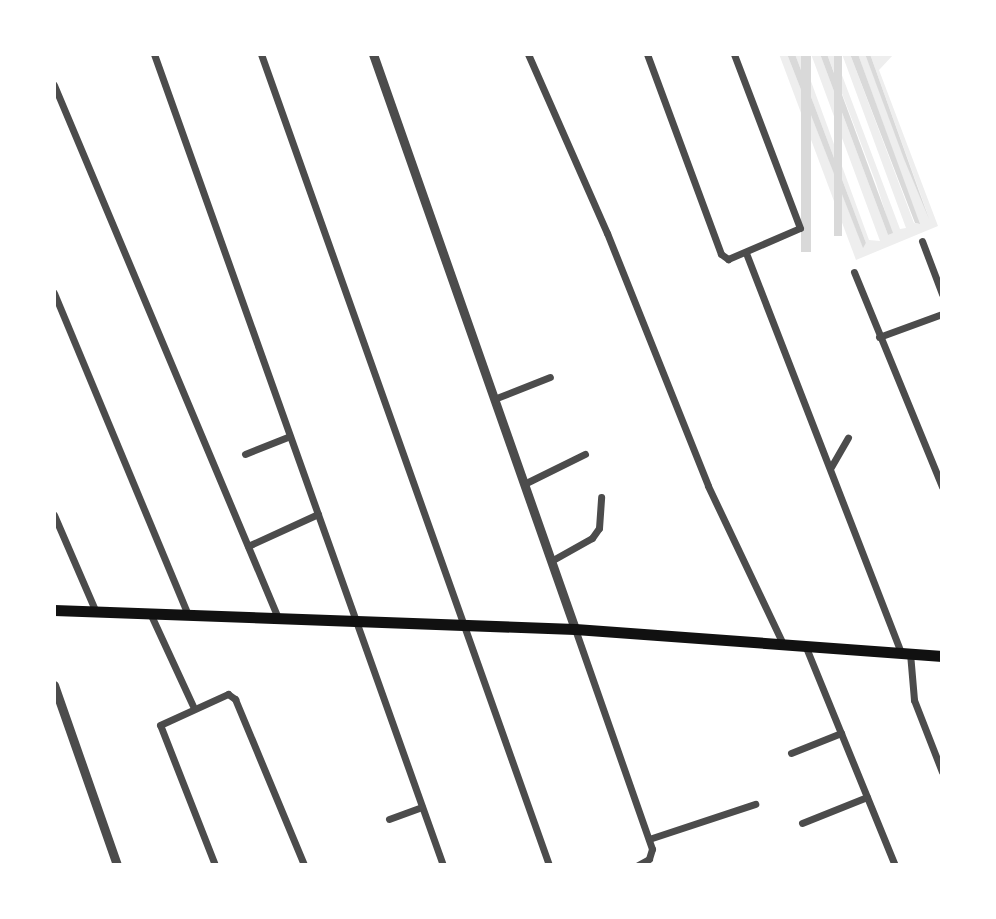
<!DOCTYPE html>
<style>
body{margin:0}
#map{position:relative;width:996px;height:919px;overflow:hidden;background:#fff;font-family:"DejaVu Sans",sans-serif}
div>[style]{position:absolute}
.green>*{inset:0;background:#eee}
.water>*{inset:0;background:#d9d9d9;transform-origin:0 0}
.service>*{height:4px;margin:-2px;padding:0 2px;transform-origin:2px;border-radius:2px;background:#4c4c4c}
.minor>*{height:7px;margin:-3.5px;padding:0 3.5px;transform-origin:3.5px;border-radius:3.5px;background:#4c4c4c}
.tertiary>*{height:9px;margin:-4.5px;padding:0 4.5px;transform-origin:4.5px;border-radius:4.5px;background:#4c4c4c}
.secondary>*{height:11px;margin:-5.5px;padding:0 5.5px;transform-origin:5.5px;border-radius:5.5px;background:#111}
span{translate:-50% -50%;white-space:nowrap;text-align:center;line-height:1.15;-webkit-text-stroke:8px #fff;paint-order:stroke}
.frame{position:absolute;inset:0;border:56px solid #fff;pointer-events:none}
</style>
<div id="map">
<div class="green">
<div style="clip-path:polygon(779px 54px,787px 54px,863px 247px,866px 243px,795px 54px,801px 54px,869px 240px,880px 241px,811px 54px,820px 54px,888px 235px,892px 233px,876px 183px,827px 54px,834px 54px,900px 229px,906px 228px,842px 54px,850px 54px,914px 223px,919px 224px,858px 54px,865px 54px,929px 218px,870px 54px,894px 54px,879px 70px,938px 226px,856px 260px)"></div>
</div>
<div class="water">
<div style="clip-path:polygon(787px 54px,795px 54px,866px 243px,863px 248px)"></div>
<div style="left:801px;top:54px;width:10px;height:198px"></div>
<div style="clip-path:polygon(820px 54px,827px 54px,893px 233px,888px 235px)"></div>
<div style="left:834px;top:54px;width:8px;height:182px"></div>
<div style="clip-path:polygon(850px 54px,858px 54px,920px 224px,915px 223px)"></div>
<div style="clip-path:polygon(865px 54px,870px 54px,929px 219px,904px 159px)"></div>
</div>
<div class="service">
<div style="left:942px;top:423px;width:1px;rotate:90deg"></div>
</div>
<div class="minor">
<div style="left:154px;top:54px;width:861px;rotate:70.39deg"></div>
<div style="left:261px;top:54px;width:861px;rotate:70.45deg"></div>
<div style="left:528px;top:54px;width:196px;rotate:66.2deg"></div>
<div style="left:607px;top:233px;width:272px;rotate:68.2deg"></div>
<div style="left:708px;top:486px;width:173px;rotate:64.6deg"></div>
<div style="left:647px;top:54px;width:213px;rotate:69.7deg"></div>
<div style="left:721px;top:254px;width:9px;rotate:36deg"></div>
<div style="left:728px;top:259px;width:78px;rotate:-23.3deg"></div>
<div style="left:800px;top:228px;width:186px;rotate:-110.8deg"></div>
<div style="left:54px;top:85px;width:578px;rotate:67.2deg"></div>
<div style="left:922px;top:241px;width:57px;rotate:69.3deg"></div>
<div style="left:746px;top:253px;width:428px;rotate:68.8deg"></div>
<div style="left:854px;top:272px;width:232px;rotate:67.7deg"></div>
<div style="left:54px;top:293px;width:349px;rotate:67.4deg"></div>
<div style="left:879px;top:337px;width:67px;rotate:-20.1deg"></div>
<div style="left:494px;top:399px;width:60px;rotate:-21.4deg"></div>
<div style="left:245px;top:454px;width:48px;rotate:-21.8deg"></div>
<div style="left:831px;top:467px;width:34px;rotate:-60deg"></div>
<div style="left:524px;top:484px;width:68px;rotate:-26.2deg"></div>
<div style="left:54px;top:515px;width:106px;rotate:66.6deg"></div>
<div style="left:248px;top:546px;width:77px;rotate:-24.6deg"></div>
<div style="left:551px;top:561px;width:47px;rotate:-29.3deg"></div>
<div style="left:592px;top:538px;width:12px;rotate:-55deg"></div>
<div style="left:599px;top:528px;width:31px;rotate:-86deg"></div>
<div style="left:150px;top:613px;width:102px;rotate:65.2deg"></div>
<div style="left:575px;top:629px;width:233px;rotate:70.7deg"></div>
<div style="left:652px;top:849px;width:10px;rotate:107deg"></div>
<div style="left:649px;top:859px;width:13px;rotate:151deg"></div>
<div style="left:805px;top:645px;width:238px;rotate:67.8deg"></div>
<div style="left:910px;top:653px;width:47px;rotate:85.1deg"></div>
<div style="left:914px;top:700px;width:77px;rotate:68.7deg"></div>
<div style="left:791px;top:753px;width:54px;rotate:-21.8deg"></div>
<div style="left:389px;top:819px;width:35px;rotate:-20deg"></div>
<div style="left:802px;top:823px;width:70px;rotate:-21.8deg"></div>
<div style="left:649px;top:839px;width:112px;rotate:-18.3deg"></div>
<div style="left:215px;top:865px;width:150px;rotate:-111.4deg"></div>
<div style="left:160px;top:725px;width:75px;rotate:-24.5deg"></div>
<div style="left:228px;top:694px;width:9px;rotate:36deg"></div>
<div style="left:235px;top:699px;width:180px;rotate:67.4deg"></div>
</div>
<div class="tertiary">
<div style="left:373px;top:54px;width:609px;rotate:70.64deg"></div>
<div style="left:54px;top:685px;width:191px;rotate:70.7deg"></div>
</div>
<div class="secondary">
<div style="left:54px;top:610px;width:521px;rotate:2.09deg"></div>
<div style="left:575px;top:629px;width:368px;rotate:4.2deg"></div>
</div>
<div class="frame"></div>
</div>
